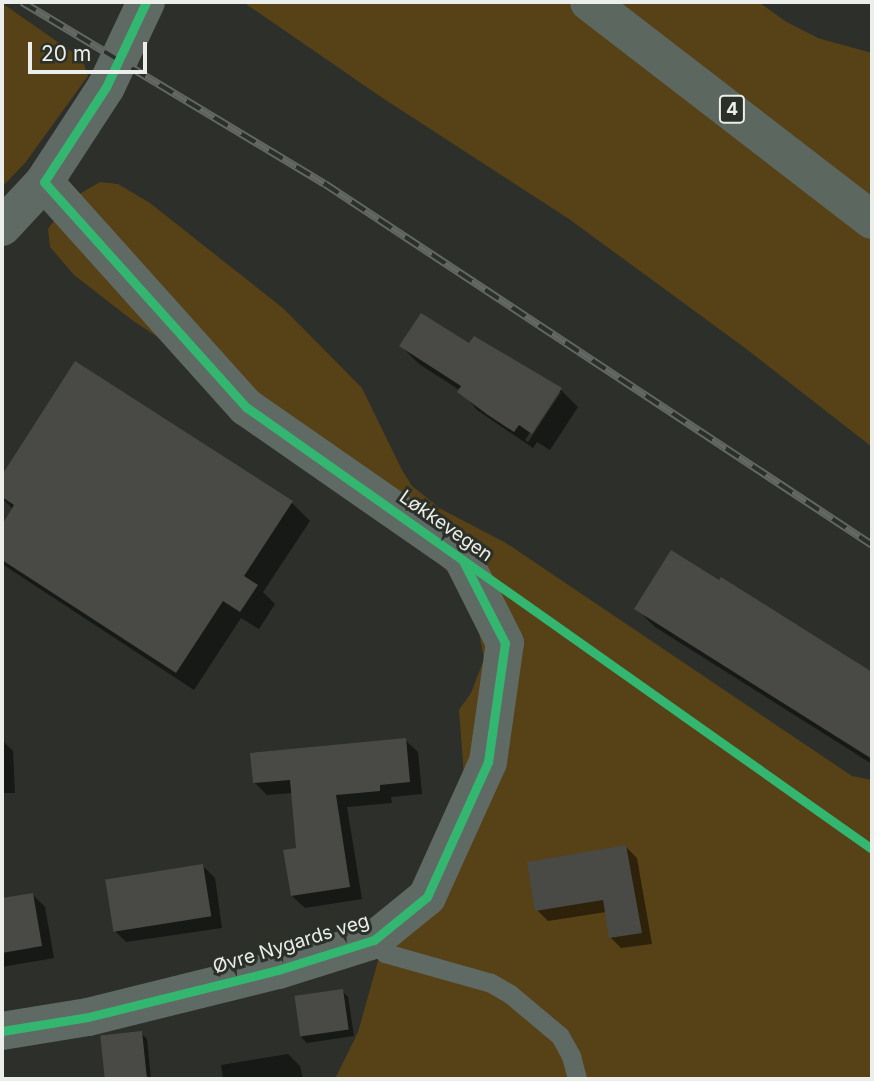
<!DOCTYPE html>
<meta charset="utf-8">
<style>
body{margin:0}
#map{position:relative;width:874px;height:1081px;overflow:hidden;background:#2c2f2a;font-family:Inter,sans-serif}
div>[style]{position:absolute}
.green>*{inset:0;background:#574116}
.shadow>*{inset:0;background:#0007}
.building>*{inset:0;background:#494a46;transform-origin:0 0}
.lane>*{height:19px;margin:-9.5px;padding:0 9.5px;transform-origin:9.5px;border-radius:9.5px;background:#606a65}
.street>*{height:38px;margin:-19px;padding:0 19px;transform-origin:19px;border-radius:19px;background:#606a65}
.highway>*{height:38px;margin:-19px;padding:0 19px;transform-origin:19px;border-radius:19px;background:#5c6760}
.rail>*{height:8px;margin-top:-4px;transform-origin:0;background:repeating-linear-gradient(90deg,#2b3029 0 16px,#636864 0 32px);box-sizing:border-box;border-block:2px solid #636864}
.cycleway>*{height:9px;margin:-4.5px;padding:0 4.5px;transform-origin:4.5px;border-radius:4.5px;background:#33b770}
span{translate:-50% -50%;white-space:nowrap;text-align:center;line-height:1.15;-webkit-text-stroke:6px #2b3029;paint-order:stroke}
.shield-label span{padding:2px 5px;background:#2b3029;border:2px solid;border-radius:5px;-webkit-text-stroke-width:0}
.shield-label{font-size:18px;color:#ebeeea;font-weight:700}
.street-label{font-size:19px;color:#ebeeea}
.frame{position:absolute;inset:0;border:4px solid #ebeeea;pointer-events:none}
.scale{position:absolute;left:28px;top:42px;width:119px;height:32px;box-sizing:border-box;border:4px solid #ebeeea;border-top:0;padding-left:9px;font-size:21px;line-height:24px;white-space:nowrap;color:#ebeeea;-webkit-text-stroke:5px #2b3029;paint-order:stroke}
</style>
<div id="map">
<div class="green">
<div style="clip-path:polygon(243px 2px,759px 2px,785px 21px,818px 38px,872px 53px,872px 447px,745px 348px,569px 219px,381px 97px)"></div>
<div style="clip-path:polygon(2px 3px,82px 59px,88px 76px,25px 163px,2px 187px)"></div>
<div style="clip-path:polygon(100px 182px,118px 184px,150px 203px,284px 309px,362px 388px,402px 470px,412px 486px,441px 509px,506px 543px,852px 776px,872px 780px,872px 1079px,335px 1079px,358px 1032px,385px 936px,467px 815px,459px 710px,471px 693px,484px 659px,474px 606px,451px 575px,372px 497px,195px 362px,132px 320px,74px 275px,50px 247px,48px 229px,69px 200px)"></div>
</div>
<div class="shadow">
<div style="clip-path:polygon(evenodd,401px 346px,560px 389px,578px 407px,550px 450px,537px 442px,533px 448px,477px 410px,461px 391px,419px 364px,401px 346px,557px 392px,561px 392px,528px 442px,525px 440px,557px 392px)"></div>
<div style="clip-path:polygon(75px 364px,292px 503px,310px 521px,263px 592px,275px 604px,259px 629px,241px 618px,194px 690px,2px 564px,2px 528px,14px 510px,2px 498px,2px 478px)"></div>
<div style="clip-path:polygon(722px 579px,872px 674px,872px 764px,655px 627px,637px 609px)"></div>
<div style="clip-path:polygon(2px 740px,13px 751px,15px 793px,2px 793px)"></div>
<div style="clip-path:polygon(405px 740px,418px 752px,422px 794px,391px 797px,392px 803px,347px 807px,362px 899px,305px 908px,292px 896px,298px 849px,293px 793px,267px 795px,255px 783px)"></div>
<div style="clip-path:polygon(626px 847px,637px 858px,652px 944px,621px 948px,610px 937px,606px 912px,548px 921px,537px 910px)"></div>
<div style="clip-path:polygon(203px 866px,215px 878px,222px 928px,126px 942px,113px 929px)"></div>
<div style="clip-path:polygon(33px 895px,45px 907px,54px 958px,2px 967px,2px 900px)"></div>
<div style="clip-path:polygon(342px 991px,348px 997px,354px 1036px,307px 1043px,301px 1037px)"></div>
<div style="clip-path:polygon(141px 1033px,147px 1039px,151px 1079px,106px 1079px,102px 1038px)"></div>
<div style="clip-path:polygon(288px 1054px,300px 1066px,303px 1079px,223px 1079px,221px 1065px)"></div>
</div>
<div class="building">
<div style="clip-path:polygon(421px 313px,469px 343px,474px 336px,562px 388px,532px 434px,519px 425px,514px 432px,488px 415px,457px 392px,461px 386px,399px 346px)"></div>
<div style="clip-path:polygon(75px 361px,293px 501px,244px 576px,258px 585px,240px 612px,223px 601px,176px 673px,2px 560px,2px 525px,14px 505px,2px 497px,2px 475px)"></div>
<div style="clip-path:polygon(671px 550px,719px 580px,721px 577px,872px 672px,872px 759px,634px 609px)"></div>
<div style="clip-path:polygon(406px 738px,410px 782px,380px 785px,380px 791px,336px 795px,350px 887px,291px 896px,283px 850px,296px 848px,290px 780px,253px 783px,250px 753px)"></div>
<div style="clip-path:polygon(626px 845px,642px 933px,609px 938px,603px 900px,535px 911px,527px 862px)"></div>
<div style="left:203px;top:864px;width:53px;height:99px;rotate:81deg"></div>
<div style="clip-path:polygon(33px 893px,42px 946px,2px 953px,2px 898px)"></div>
<div style="left:343px;top:989px;width:41px;height:49px;rotate:82deg"></div>
<div style="left:142px;top:1031px;width:48px;height:42px;rotate:84deg"></div>
</div>
<div class="lane">
<div style="left:374px;top:940px;width:17px;rotate:50deg"></div>
<div style="left:385px;top:953px;width:110px;rotate:15.8deg"></div>
<div style="left:491px;top:983px;width:22px;rotate:30deg"></div>
<div style="left:510px;top:994px;width:65px;rotate:40deg"></div>
<div style="left:560px;top:1036px;width:23px;rotate:61deg"></div>
<div style="left:571px;top:1056px;width:24px;rotate:75deg"></div>
</div>
<div class="street">
<div style="left:2px;top:227px;width:62px;rotate:-47deg"></div>
<div style="left:44px;top:182px;width:113px;rotate:-56.9deg"></div>
<div style="left:106px;top:87px;width:94px;rotate:-64.8deg"></div>
<div style="left:2px;top:1031px;width:87px;rotate:-9.2deg"></div>
<div style="left:88px;top:1017px;width:196px;rotate:-13.9deg"></div>
<div style="left:278px;top:970px;width:101px;rotate:-17.4deg"></div>
<div style="left:374px;top:940px;width:68px;rotate:-39.1deg"></div>
<div style="left:427px;top:897px;width:148px;rotate:-65.7deg"></div>
<div style="left:488px;top:762px;width:120px;rotate:-81.9deg"></div>
<div style="left:505px;top:643px;width:96px;rotate:-116.6deg"></div>
<div style="left:462px;top:557px;width:263px;rotate:-145.2deg"></div>
<div style="left:246px;top:407px;width:302px;rotate:-131.9deg"></div>
</div>
<div class="highway">
<div style="left:589px;top:2px;width:357px;rotate:37.6deg"></div>
</div>
<div class="rail">
<div style="left:22px;top:2px;width:353px;rotate:31deg"></div>
<div style="left:325px;top:184px;width:655px;rotate:33.42deg"></div>
</div>
<div class="cycleway">
<div style="left:146px;top:2px;width:94px;rotate:115.2deg"></div>
<div style="left:106px;top:87px;width:113px;rotate:123.1deg"></div>
<div style="left:44px;top:182px;width:302px;rotate:48.1deg"></div>
<div style="left:246px;top:407px;width:766px;rotate:35.22deg"></div>
<div style="left:2px;top:1031px;width:87px;rotate:-9.2deg"></div>
<div style="left:88px;top:1017px;width:196px;rotate:-13.9deg"></div>
<div style="left:278px;top:970px;width:101px;rotate:-17.4deg"></div>
<div style="left:374px;top:940px;width:68px;rotate:-39.1deg"></div>
<div style="left:427px;top:897px;width:148px;rotate:-65.7deg"></div>
<div style="left:488px;top:762px;width:120px;rotate:-81.9deg"></div>
<div style="left:505px;top:643px;width:92px;rotate:-117.1deg"></div>
</div>
<div class="shield-label">
<span style="left:732px;top:109px">4</span>
</div>
<div class="street-label">
<span style="left:446px;top:526px;rotate:35deg">Løkkevegen</span>
<span style="left:291px;top:944px;rotate:-17deg">Øvre Nygards veg</span>
</div>
<div class="frame"></div>
<div class="scale">20 m</div>
</div>
